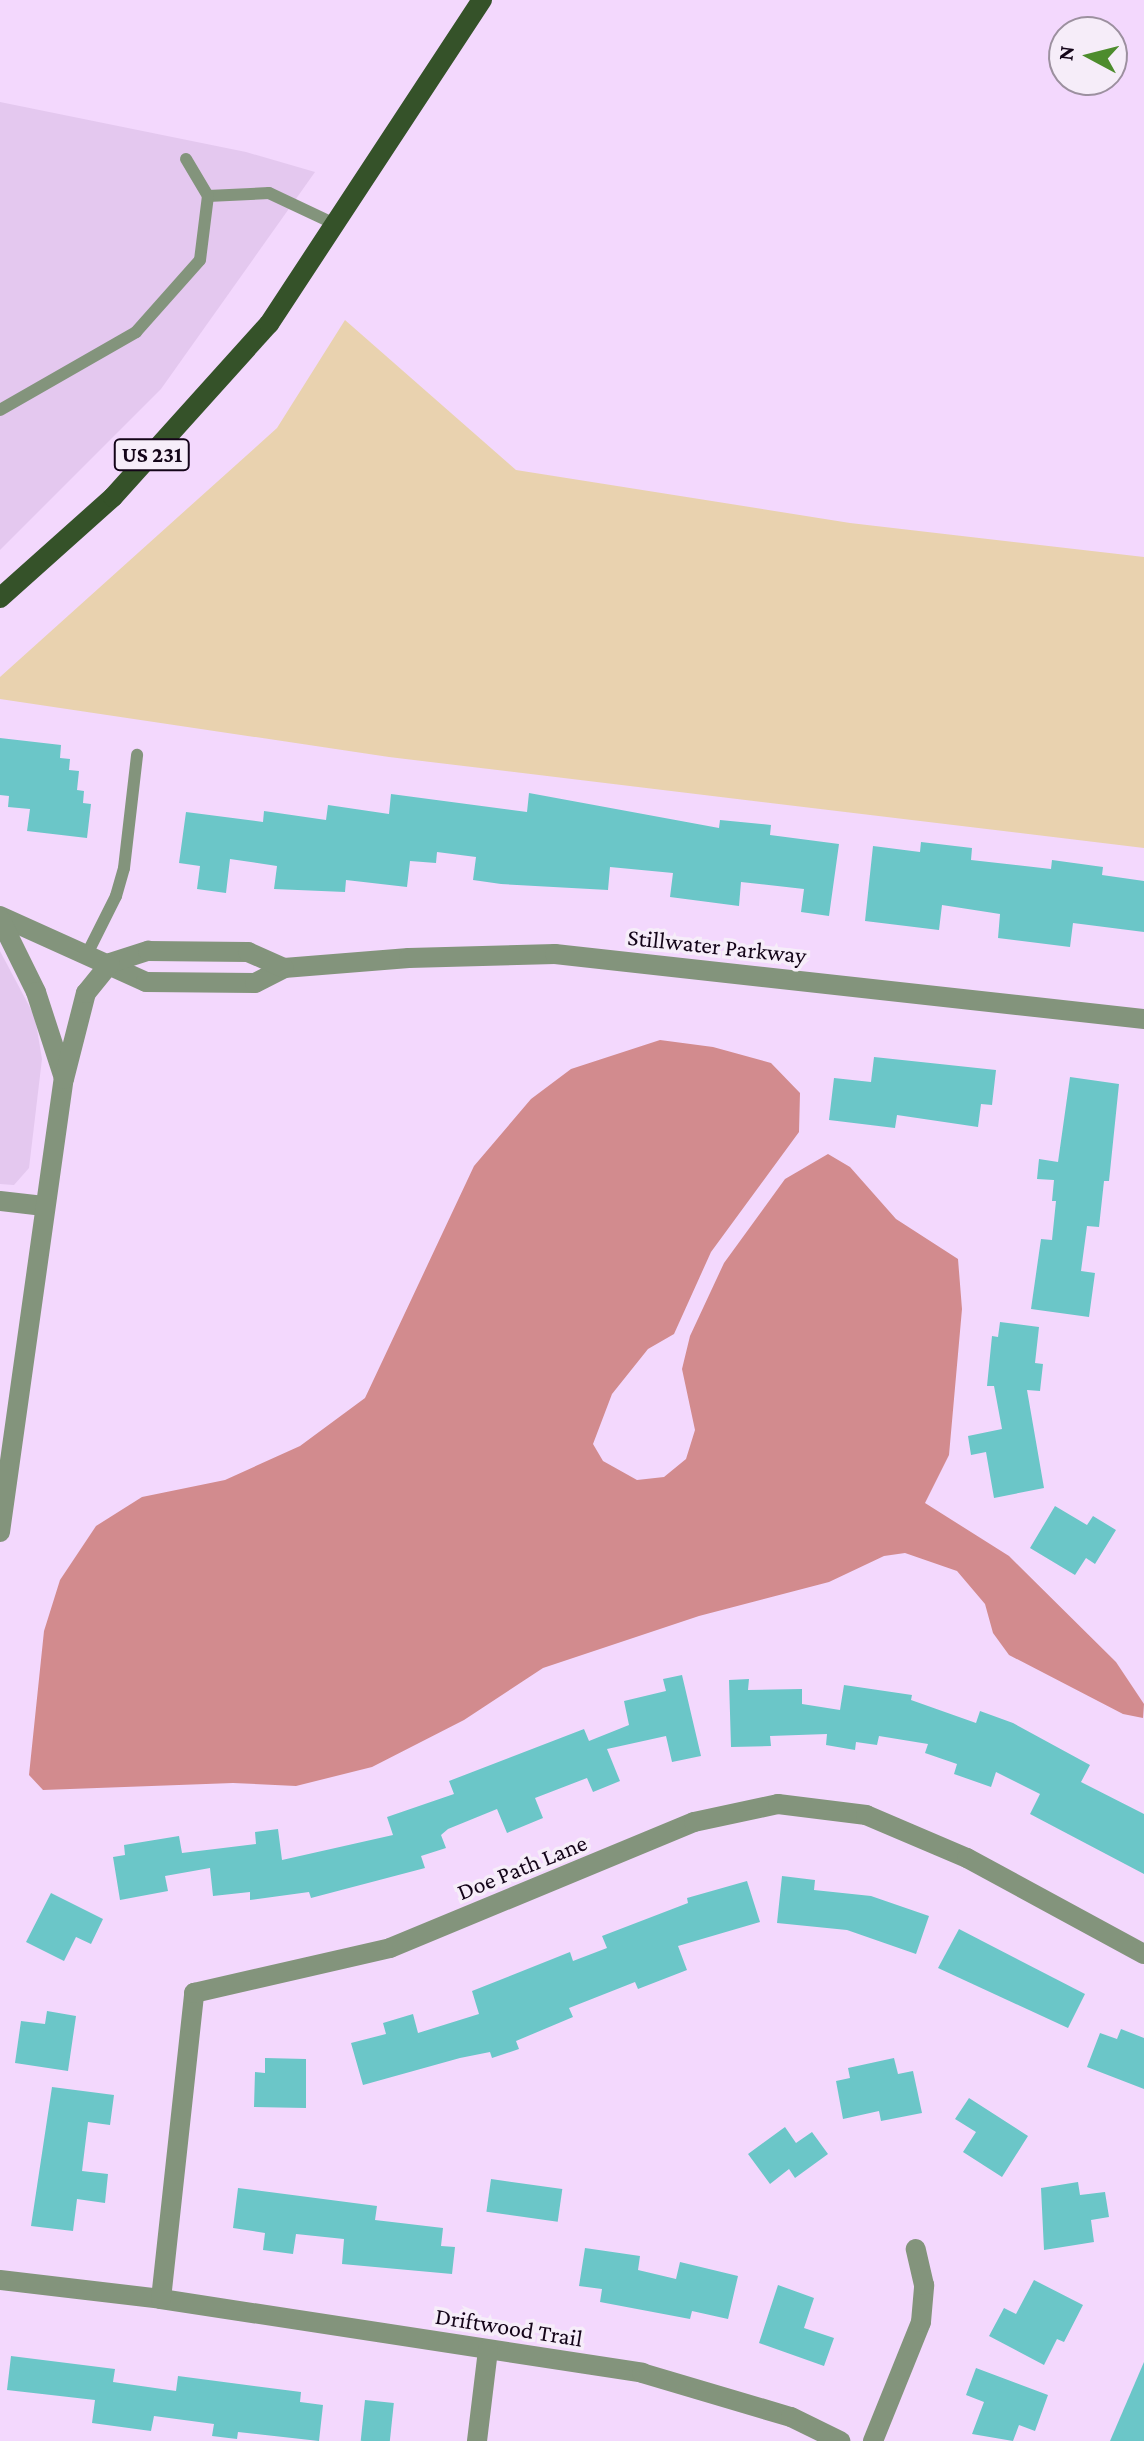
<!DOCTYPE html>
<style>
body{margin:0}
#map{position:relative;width:1144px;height:2441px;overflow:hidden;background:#f3d8fd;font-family:"Crimson Pro",serif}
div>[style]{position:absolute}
.built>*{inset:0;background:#e4c8ef}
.green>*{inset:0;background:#e9d2af}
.water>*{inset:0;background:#d28b8e}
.building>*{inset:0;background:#6bc6c8;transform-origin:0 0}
.service>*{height:12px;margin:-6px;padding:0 6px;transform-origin:6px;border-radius:6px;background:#83947c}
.minor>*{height:20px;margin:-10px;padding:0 10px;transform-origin:10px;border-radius:10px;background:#83947c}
.primary>*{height:20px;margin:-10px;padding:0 10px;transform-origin:10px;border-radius:10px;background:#355229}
span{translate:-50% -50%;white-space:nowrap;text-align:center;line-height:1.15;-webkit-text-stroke:7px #f6edf9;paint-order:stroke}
.shield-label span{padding:2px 6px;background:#f6edf9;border:2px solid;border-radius:6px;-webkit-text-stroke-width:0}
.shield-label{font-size:22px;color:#140519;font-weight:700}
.street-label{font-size:24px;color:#140519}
.north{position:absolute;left:1048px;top:16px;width:80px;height:80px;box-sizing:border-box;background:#f6edf9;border:2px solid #9c909f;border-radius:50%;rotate:277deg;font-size:22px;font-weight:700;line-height:32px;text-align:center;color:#140519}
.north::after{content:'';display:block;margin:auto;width:28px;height:36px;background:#4d8c2d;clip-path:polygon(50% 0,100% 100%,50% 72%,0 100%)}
</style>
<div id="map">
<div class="built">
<div style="clip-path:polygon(0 102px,246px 152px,315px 172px,161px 389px,0 550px)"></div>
<div style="clip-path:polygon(0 951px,35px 1017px,42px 1059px,29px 1168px,14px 1185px,0 1184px)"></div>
</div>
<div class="green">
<div style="clip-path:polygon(345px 320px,516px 470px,850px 523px,1144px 557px,1144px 848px,389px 757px,0 699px,0 677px,277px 428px)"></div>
</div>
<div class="water">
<div style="clip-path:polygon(660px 1040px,713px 1047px,771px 1063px,800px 1093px,799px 1132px,711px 1252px,674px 1334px,648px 1349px,612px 1394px,593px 1444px,603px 1461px,637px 1480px,664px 1477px,686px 1459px,695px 1430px,682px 1369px,690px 1336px,724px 1263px,785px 1179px,828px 1154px,850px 1167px,896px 1219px,958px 1259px,962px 1309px,949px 1455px,925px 1503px,1009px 1556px,1116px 1662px,1144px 1704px,1143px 1718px,1123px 1714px,1009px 1655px,993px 1633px,985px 1604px,957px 1571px,905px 1553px,884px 1556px,829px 1582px,699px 1616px,543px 1668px,464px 1720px,372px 1767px,296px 1786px,233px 1783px,43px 1790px,29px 1775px,44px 1631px,60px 1580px,96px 1526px,142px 1497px,225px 1480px,300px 1446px,365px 1398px,474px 1166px,531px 1099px,571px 1069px)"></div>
</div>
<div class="building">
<div style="clip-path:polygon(0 738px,61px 745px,60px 758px,70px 759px,69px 770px,79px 771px,77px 790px,84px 791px,83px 803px,91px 804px,87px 838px,27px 831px,30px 809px,8px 807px,9px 796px,0 795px)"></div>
<div style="clip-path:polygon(529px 793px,719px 828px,720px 820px,771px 825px,770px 835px,839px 844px,829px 916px,801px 912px,804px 889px,741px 882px,739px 906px,670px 897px,673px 873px,610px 867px,608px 890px,501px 884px,473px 880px,476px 857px,437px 852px,436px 863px,410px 861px,407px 887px,346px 880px,345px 892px,274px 889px,277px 866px,230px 859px,226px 893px,197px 889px,200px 866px,179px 863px,186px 812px,263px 822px,264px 811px,326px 820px,328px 805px,389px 814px,391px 794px,527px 812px)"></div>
<div style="clip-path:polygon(921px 842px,972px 848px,971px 860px,1051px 869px,1052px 860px,1103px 867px,1102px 875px,1144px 881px,1144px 932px,1073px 923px,1070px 947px,998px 938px,1000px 914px,942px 905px,939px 930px,865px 921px,873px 846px,920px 852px)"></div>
<div style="clip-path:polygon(874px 1057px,996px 1070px,992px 1105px,981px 1104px,978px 1127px,897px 1115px,895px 1128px,829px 1120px,834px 1078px,871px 1082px)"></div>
<div style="clip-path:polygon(1070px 1077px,1119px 1084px,1109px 1181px,1104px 1181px,1099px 1227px,1087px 1226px,1081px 1271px,1095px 1273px,1089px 1317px,1031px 1309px,1041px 1239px,1052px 1240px,1056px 1201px,1052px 1201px,1054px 1180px,1037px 1179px,1039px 1159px,1058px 1162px)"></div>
<div style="clip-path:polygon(1000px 1322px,1039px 1327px,1035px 1363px,1043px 1364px,1040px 1391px,1027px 1390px,1044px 1488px,994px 1498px,986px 1452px,971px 1455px,968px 1436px,1002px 1429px,994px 1386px,987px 1386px,992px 1336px,998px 1337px)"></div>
<div style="clip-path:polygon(1055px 1506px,1087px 1525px,1093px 1516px,1116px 1530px,1095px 1564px,1086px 1558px,1075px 1575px,1030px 1548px)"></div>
<div style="clip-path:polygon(682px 1675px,701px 1756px,672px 1762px,666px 1736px,607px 1749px,620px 1781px,593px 1792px,587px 1778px,535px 1798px,543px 1818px,507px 1833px,497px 1809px,448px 1829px,441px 1835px,446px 1848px,421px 1856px,425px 1868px,311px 1898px,309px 1892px,250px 1900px,250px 1892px,213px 1896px,210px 1868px,165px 1876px,168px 1891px,120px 1900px,113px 1857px,125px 1855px,124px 1845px,179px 1836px,182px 1853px,256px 1844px,255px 1832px,278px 1829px,282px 1860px,393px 1835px,387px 1817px,454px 1794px,449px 1781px,584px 1729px,589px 1741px,629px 1725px,624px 1701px,666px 1691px,663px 1679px)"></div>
<div style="clip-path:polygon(749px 1679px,748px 1690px,802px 1689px,802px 1704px,840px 1710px,844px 1685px,912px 1695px,911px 1700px,976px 1723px,980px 1711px,1013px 1723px,1090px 1765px,1081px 1782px,1144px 1814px,1144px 1874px,1030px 1814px,1040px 1794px,996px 1772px,991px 1787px,954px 1774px,957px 1764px,925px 1753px,928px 1744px,879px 1736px,877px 1745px,856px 1742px,855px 1750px,826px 1745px,827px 1734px,770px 1736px,771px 1746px,731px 1747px,729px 1680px)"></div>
<div style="clip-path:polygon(782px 1876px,815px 1880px,814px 1890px,871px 1896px,929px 1916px,916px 1954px,847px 1930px,777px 1923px)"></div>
<div style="clip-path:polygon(747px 1881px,760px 1922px,678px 1946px,687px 1970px,638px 1989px,635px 1982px,569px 2008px,573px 2017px,516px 2041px,519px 2049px,492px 2058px,490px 2052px,460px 2058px,363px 2085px,351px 2043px,386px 2034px,383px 2023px,413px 2014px,418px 2033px,479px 2014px,472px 1991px,570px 1952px,573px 1961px,607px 1948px,602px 1936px,688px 1903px,687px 1898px)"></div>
<div style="clip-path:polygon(51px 1893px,103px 1919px,91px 1944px,76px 1937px,64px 1961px,26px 1942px)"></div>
<div style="clip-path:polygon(959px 1929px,1085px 1994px,1068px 2028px,938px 1968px)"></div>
<div style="clip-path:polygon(47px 2011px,76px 2016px,68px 2071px,15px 2063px,21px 2021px,45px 2024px)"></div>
<div style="clip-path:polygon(1121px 2029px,1144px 2038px,1144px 2089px,1087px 2067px,1100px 2033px,1117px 2039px)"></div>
<div style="clip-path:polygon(265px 2058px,306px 2059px,306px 2108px,254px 2107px,255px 2072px,265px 2073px)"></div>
<div style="clip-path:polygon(894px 2058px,898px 2074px,913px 2071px,922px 2113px,881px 2121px,879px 2111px,843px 2119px,836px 2081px,850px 2078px,848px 2068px)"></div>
<div style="clip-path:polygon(52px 2087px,114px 2095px,110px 2125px,88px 2122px,82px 2171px,108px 2174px,105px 2203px,77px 2199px,73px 2231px,31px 2226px)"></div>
<div style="clip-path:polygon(969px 2098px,1028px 2136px,1002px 2177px,963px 2152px,976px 2132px,955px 2119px)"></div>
<div style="clip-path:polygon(785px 2127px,796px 2143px,812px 2132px,828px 2154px,795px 2178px,789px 2169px,770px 2184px,748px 2154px)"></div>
<div style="left:491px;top:2179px;width:72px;height:33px;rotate:8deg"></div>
<div style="clip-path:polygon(1078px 2182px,1080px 2195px,1105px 2192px,1109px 2217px,1091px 2220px,1094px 2242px,1044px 2250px,1041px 2188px)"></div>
<div style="clip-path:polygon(238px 2188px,377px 2206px,375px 2220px,443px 2228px,441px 2246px,455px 2247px,452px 2274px,342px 2264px,344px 2239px,296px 2234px,293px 2254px,263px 2250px,265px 2233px,233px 2228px)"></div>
<div style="clip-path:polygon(585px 2248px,640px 2256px,638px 2270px,676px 2279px,680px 2262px,738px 2276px,728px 2319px,692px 2311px,690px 2319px,600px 2302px,602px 2289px,579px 2286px)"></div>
<div style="clip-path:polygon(1034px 2280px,1083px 2305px,1064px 2342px,1057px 2339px,1044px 2365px,989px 2336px,1004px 2308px,1016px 2314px)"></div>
<div style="clip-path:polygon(778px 2285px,814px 2298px,804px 2328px,834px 2338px,824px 2366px,759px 2343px)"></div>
<div style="clip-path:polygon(11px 2356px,115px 2369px,113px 2382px,176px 2391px,178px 2376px,301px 2392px,300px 2402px,323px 2405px,319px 2441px,238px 2432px,237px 2439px,212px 2436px,214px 2424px,154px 2416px,151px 2431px,92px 2423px,95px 2400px,7px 2390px)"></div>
<div style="clip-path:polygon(1144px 2362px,1144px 2441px,1110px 2441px)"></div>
<div style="clip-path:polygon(976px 2368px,1048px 2395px,1035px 2431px,1019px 2425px,1013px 2441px,972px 2434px,984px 2402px,966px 2395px)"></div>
<div style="left:365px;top:2400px;width:29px;height:41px;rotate:6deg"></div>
</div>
<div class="service">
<div style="left:208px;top:196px;width:61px;rotate:-2.8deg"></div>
<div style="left:269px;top:193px;width:73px;rotate:25.2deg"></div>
<div style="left:0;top:410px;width:157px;rotate:-29.8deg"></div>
<div style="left:136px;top:332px;width:96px;rotate:-48.4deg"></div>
<div style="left:200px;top:260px;width:64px;rotate:-82.9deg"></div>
<div style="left:208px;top:196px;width:43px;rotate:-120.7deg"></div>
<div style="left:87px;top:954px;width:65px;rotate:-63.4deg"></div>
<div style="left:116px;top:896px;width:29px;rotate:-74deg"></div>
<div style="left:124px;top:868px;width:114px;rotate:-83.4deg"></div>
</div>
<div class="minor">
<div style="left:0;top:916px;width:160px;rotate:24.3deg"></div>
<div style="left:146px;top:982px;width:109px;rotate:0.5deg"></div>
<div style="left:255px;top:983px;width:33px;rotate:-27deg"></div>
<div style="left:284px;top:968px;width:125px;rotate:-4.6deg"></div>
<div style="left:409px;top:958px;width:146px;rotate:-1.6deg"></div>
<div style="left:555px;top:954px;width:593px;rotate:6.3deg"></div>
<div style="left:0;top:919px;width:81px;rotate:63.7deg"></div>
<div style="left:36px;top:992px;width:90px;rotate:72deg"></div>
<div style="left:110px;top:963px;width:40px;rotate:-18deg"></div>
<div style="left:148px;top:951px;width:100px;rotate:0.6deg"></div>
<div style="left:248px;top:952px;width:39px;rotate:24deg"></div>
<div style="left:0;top:1201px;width:44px;rotate:6.5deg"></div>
<div style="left:0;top:1532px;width:457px;rotate:-82deg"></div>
<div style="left:64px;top:1079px;width:89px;rotate:-75.7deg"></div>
<div style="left:86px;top:993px;width:38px;rotate:-51deg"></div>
<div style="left:0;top:2280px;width:162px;rotate:6.7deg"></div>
<div style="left:161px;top:2299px;width:487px;rotate:8.7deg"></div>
<div style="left:642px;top:2373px;width:155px;rotate:16.5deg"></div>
<div style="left:791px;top:2417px;width:55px;rotate:26.1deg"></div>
<div style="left:161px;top:2299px;width:308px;rotate:-83.8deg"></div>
<div style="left:194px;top:1993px;width:201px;rotate:-12.9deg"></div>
<div style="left:390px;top:1948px;width:329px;rotate:-22.5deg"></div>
<div style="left:694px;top:1822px;width:86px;rotate:-12.1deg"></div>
<div style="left:778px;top:1804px;width:89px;rotate:7.1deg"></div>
<div style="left:866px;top:1815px;width:110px;rotate:23.1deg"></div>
<div style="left:967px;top:1858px;width:201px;rotate:28.5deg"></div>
<div style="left:477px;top:2441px;width:92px;rotate:-83.1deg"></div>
<div style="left:873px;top:2441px;width:128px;rotate:-68deg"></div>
<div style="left:921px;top:2322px;width:37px;rotate:-85deg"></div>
<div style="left:924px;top:2285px;width:37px;rotate:-103deg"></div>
</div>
<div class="primary">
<div style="left:0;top:598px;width:152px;rotate:-41.8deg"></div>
<div style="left:113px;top:497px;width:233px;rotate:-48deg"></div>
<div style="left:269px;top:324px;width:388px;rotate:-56.7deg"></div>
</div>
<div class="shield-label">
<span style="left:152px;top:455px">US 231</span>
</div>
<div class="street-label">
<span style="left:717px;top:946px;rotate:6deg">Stillwater Parkway</span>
<span style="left:522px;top:1867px;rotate:-22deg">Doe Path Lane</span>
<span style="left:509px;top:2327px;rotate:9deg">Driftwood Trail</span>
</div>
<div class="north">N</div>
</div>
